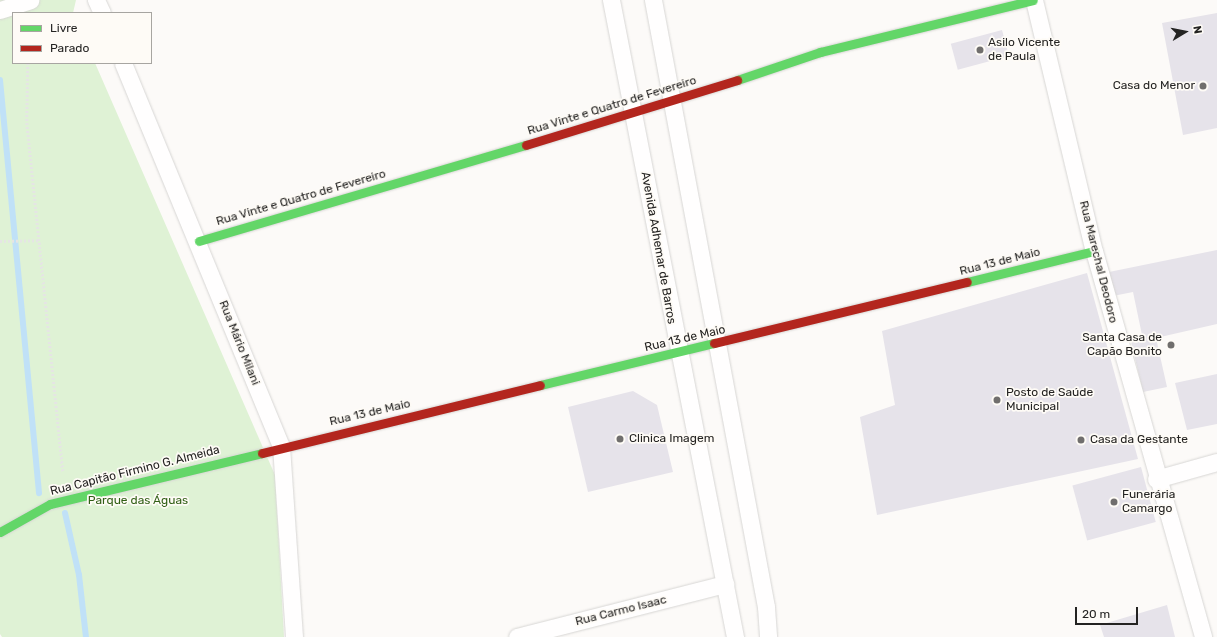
<!DOCTYPE html>
<meta charset="utf-8">
<style>
body{margin:0}
#map{position:relative;width:1217px;height:637px;overflow:hidden;background:#fcfaf8;font-family:Rubik,sans-serif}
div>[style]{position:absolute}
.green>*{inset:0;background:#dff2d5}
.stream>*{height:6px;margin:-3px;padding:0 3px;transform-origin:3px;border-radius:3px;background:#c0e1f7}
.building>*{inset:0;background:#e6e3ea;transform-origin:0 0}
.path>*{height:2.5px;margin-top:-1.25px;transform-origin:0;background:repeating-linear-gradient(90deg,#e5e5e4 0 2px,transparent 0 4px)}
.roads{filter:drop-shadow(0 0 1px #d7d6d4) drop-shadow(0 0 1px #d7d6d4)}
.street>*{height:17px;margin:-8.5px;padding:0 8.5px;transform-origin:8.5px;border-radius:8.5px;background:#fffefe}
.fast>*{height:9px;margin:-4.5px;padding:0 4.5px;transform-origin:4.5px;border-radius:4.5px;background:#63d668}
.jam>*{height:9px;margin:-4.5px;padding:0 4.5px;transform-origin:4.5px;border-radius:4.5px;background:#b3261e}
.dots>*{width:11px;height:11px;translate:-50% -50%;box-sizing:border-box;border:2px solid #fefbf6;border-radius:50%}
span{translate:-50% -50%;white-space:nowrap;text-align:center;line-height:1.15;-webkit-text-stroke:3.5px #fefbf6;paint-order:stroke}
.poi-label{font-size:12px;color:#242322}
.left{translate:0 -50%;text-align:left}
.right{translate:-100% -50%;text-align:right}
.street-label{font-size:12px;color:#242322}
.park-label{font-size:12px;color:#305f15}
.legend{position:absolute;left:12px;top:12px;width:140px;height:52px;box-sizing:border-box;background:#fefbf6;border:1px solid #a7a5a1;margin:0;padding:5px 7px;list-style:none;font-size:12px;color:#242322}
.legend li{display:flex;align-items:center;gap:8px;height:20px}
.legend b{width:20px;border:1px solid #a7a5a1}
.north{position:absolute;left:1165px;top:12px;width:40px;height:40px;-webkit-text-stroke:3px #fefbf6;paint-order:stroke;rotate:80deg;font-size:11px;font-weight:700;line-height:16px;text-align:center;color:#242322}
.north::after{content:'';display:block;margin:auto;width:14px;height:18px;background:#242322;clip-path:polygon(50% 0,100% 100%,50% 72%,0 100%)}
.scale{position:absolute;left:1075px;top:607px;width:63px;height:18px;box-sizing:border-box;border:2px solid #242322;border-top:0;padding-left:5px;font-size:12px;line-height:14px;white-space:nowrap;color:#242322;-webkit-text-stroke:3px #fefbf6;paint-order:stroke}
</style>
<div id="map">
<div class="green">
<div style="clip-path:polygon(0 0,76px 0,73px 13px,13px 13px,13px 63px,95px 63px,275px 475px,284px 637px,2px 637px,0 634px)"></div>
</div>
<div class="stream">
<div style="left:0;top:80px;width:415px;rotate:84.6deg"></div>
<div style="left:65px;top:513px;width:64px;rotate:77.3deg"></div>
<div style="left:79px;top:575px;width:62px;rotate:83.6deg"></div>
</div>
<div class="building">
<div style="clip-path:polygon(1217px 13px,1217px 128px,1183px 135px,1162px 23px)"></div>
<div style="left:1002px;top:30px;width:27px;height:53px;rotate:75deg"></div>
<div style="clip-path:polygon(1217px 250px,1217px 324px,1156px 338px,1167px 387px,1143px 392px,1130px 337px,1142px 335px,1133px 292px,1113px 296px,1109px 272px)"></div>
<div style="clip-path:polygon(1087px 273px,1138px 459px,877px 515px,860px 417px,895px 405px,882px 331px)"></div>
<div style="clip-path:polygon(1217px 374px,1217px 424px,1187px 430px,1175px 383px)"></div>
<div style="clip-path:polygon(633px 391px,657px 405px,673px 472px,588px 492px,568px 407px)"></div>
<div style="left:1141px;top:467px;width:57px;height:71px;rotate:75deg"></div>
<div style="clip-path:polygon(1167px 605px,1175px 637px,1104px 637px,1100px 625px)"></div>
</div>
<div class="path">
<div style="left:28px;top:63px;width:60px;rotate:91deg"></div>
<div style="left:27px;top:123px;width:351px;rotate:84.1deg"></div>
<div style="left:0;top:241px;width:39px;rotate:-1deg"></div>
</div>
<div class="roads">
<div class="street">
<div style="left:96px;top:0;width:14px;rotate:65deg"></div>
<div style="left:611px;top:0;width:649px;rotate:78.98deg"></div>
<div style="left:653px;top:0;width:617px;rotate:79.45deg"></div>
<div style="left:766px;top:607px;width:30px;rotate:86deg"></div>
<div style="left:1034px;top:0;width:258px;rotate:76.6deg"></div>
<div style="left:1094px;top:251px;width:401px;rotate:74.2deg"></div>
<div style="left:0;top:10px;width:32px;rotate:-18deg"></div>
<div style="left:123px;top:63px;width:414px;rotate:67.6deg"></div>
<div style="left:281px;top:446px;width:191px;rotate:86.1deg"></div>
<div style="left:1156px;top:479px;width:63px;rotate:-15.6deg"></div>
<div style="left:517px;top:637px;width:215px;rotate:-14.3deg"></div>
</div>
<div class="fast">
<div style="left:737px;top:80px;width:88px;rotate:-18.6deg"></div>
<div style="left:820px;top:52px;width:219px;rotate:-13.7deg"></div>
<div style="left:199px;top:241px;width:341px;rotate:-16.4deg"></div>
<div style="left:967px;top:282px;width:131px;rotate:-13.7deg"></div>
<div style="left:540px;top:385px;width:179px;rotate:-13.6deg"></div>
<div style="left:0;top:532px;width:57px;rotate:-29.2deg"></div>
<div style="left:50px;top:504px;width:218px;rotate:-13.5deg"></div>
</div>
<div class="jam">
<div style="left:526px;top:145px;width:221px;rotate:-17.1deg"></div>
<div style="left:714px;top:343px;width:260px;rotate:-13.6deg"></div>
<div style="left:262px;top:453px;width:286px;rotate:-13.7deg"></div>
</div>
</div>
<div class="dots">
<div style="left:980px;top:50px;background:#706e6d"></div>
<div style="left:1203px;top:86px;background:#706e6d"></div>
<div style="left:1171px;top:345px;background:#706e6d"></div>
<div style="left:997px;top:400px;background:#706e6d"></div>
<div style="left:620px;top:439px;background:#706e6d"></div>
<div style="left:1081px;top:440px;background:#706e6d"></div>
<div style="left:1114px;top:502px;background:#706e6d"></div>
</div>
<div class="poi-label">
<span class="left" style="left:988px;top:50px">Asilo Vicente<br>de Paula</span>
<span class="right" style="left:1195px;top:86px">Casa do Menor</span>
<span class="right" style="left:1162px;top:345px">Santa Casa de<br>Capão Bonito</span>
<span class="left" style="left:1006px;top:400px">Posto de Saúde<br>Municipal</span>
<span class="left" style="left:629px;top:439px">Clinica Imagem</span>
<span class="left" style="left:1090px;top:440px">Casa da Gestante</span>
<span class="left" style="left:1122px;top:502px">Funerária<br>Camargo</span>
</div>
<div class="street-label">
<span style="left:612px;top:106px;rotate:-17deg">Rua Vinte e Quatro de Fevereiro</span>
<span style="left:301px;top:198px;rotate:-16deg">Rua Vinte e Quatro de Fevereiro</span>
<span style="left:658px;top:248px;rotate:80deg">Avenida Adhemar de Barros</span>
<span style="left:1000px;top:262px;rotate:-14deg">Rua 13 de Maio</span>
<span style="left:1098px;top:262px;rotate:76deg">Rua Marechal Deodoro</span>
<span style="left:685px;top:339px;rotate:-13deg">Rua 13 de Maio</span>
<span style="left:239px;top:343px;rotate:68deg">Rua Mário Milani</span>
<span style="left:370px;top:413px;rotate:-13deg">Rua 13 de Maio</span>
<span style="left:135px;top:471px;rotate:-14deg">Rua Capitão Firmino G. Almeida</span>
<span style="left:621px;top:611px;rotate:-14deg">Rua Carmo Isaac</span>
</div>
<div class="park-label">
<span style="left:138px;top:501px">Parque das Águas</span>
</div>
<ul class="legend">
<li><b style="height:5px;background:#63d668"></b>Livre</li>
<li><b style="height:5px;background:#b3261e"></b>Parado</li>
</ul>
<div class="north">N</div>
<div class="scale">20 m</div>
</div>
